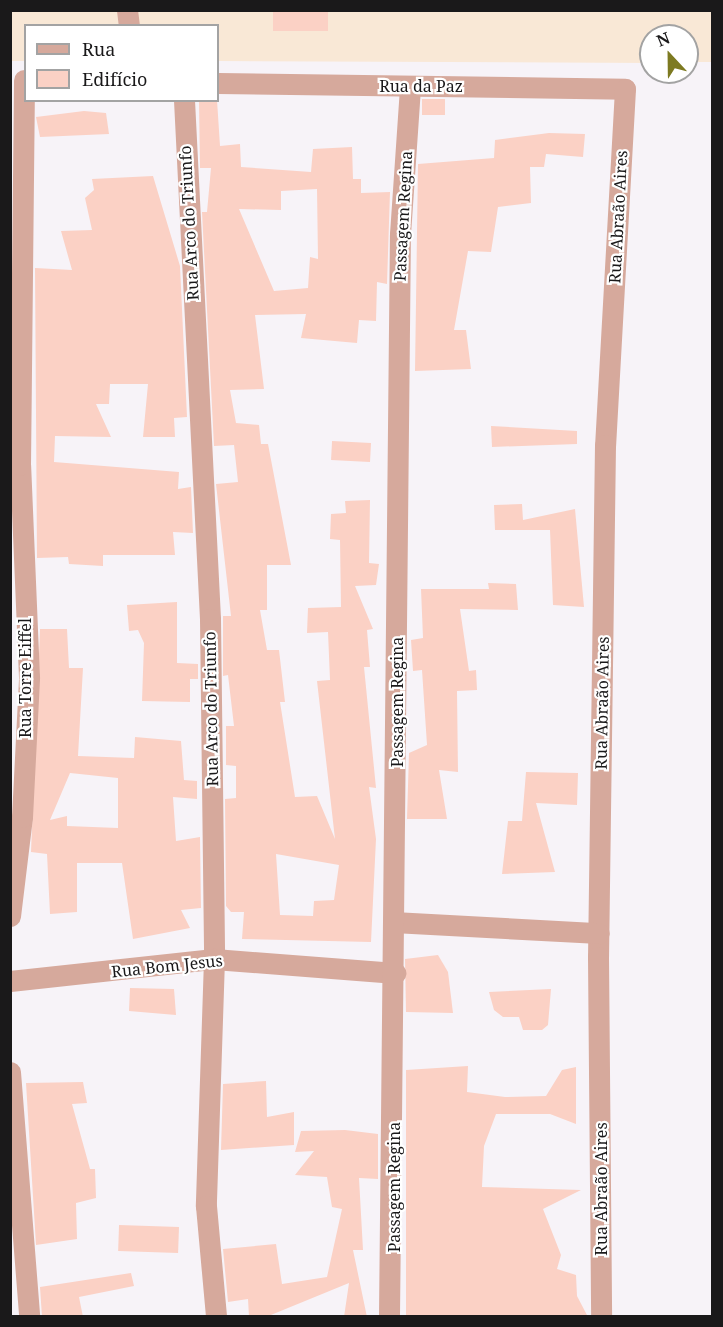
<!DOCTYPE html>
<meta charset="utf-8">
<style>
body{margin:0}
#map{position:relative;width:723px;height:1327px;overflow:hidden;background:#f7f3f8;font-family:"Noto Serif",serif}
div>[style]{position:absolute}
.industrial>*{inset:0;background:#f9e8d6}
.building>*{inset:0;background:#fbd1c5;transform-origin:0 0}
.minor>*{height:21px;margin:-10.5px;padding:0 10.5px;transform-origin:10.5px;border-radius:10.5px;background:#d6a99c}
span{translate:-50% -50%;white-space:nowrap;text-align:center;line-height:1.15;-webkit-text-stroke:4.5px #fff;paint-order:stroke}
.street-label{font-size:16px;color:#1a191a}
.frame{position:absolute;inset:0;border:12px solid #1a191a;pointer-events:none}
.legend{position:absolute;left:24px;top:24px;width:195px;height:78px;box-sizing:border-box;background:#fff;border:2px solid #a3a3a3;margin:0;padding:8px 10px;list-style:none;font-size:18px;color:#1a191a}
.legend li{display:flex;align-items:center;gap:12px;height:30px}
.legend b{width:30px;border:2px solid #a3a3a3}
.north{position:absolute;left:639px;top:24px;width:60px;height:60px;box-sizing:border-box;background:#fff;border:2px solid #a3a3a3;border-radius:50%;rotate:338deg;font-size:16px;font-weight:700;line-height:24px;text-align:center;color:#1a191a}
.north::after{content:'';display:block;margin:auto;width:21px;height:27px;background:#7d7a21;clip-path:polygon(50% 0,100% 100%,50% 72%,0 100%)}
</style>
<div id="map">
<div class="industrial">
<div style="clip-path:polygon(10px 11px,712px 11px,712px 62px,687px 62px,687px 36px,651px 36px,651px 63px,218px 61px,218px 26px,26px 26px,25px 61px,11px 61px)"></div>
</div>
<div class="building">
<div style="left:273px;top:10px;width:55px;height:21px"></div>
<div style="left:422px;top:99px;width:23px;height:16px"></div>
<div style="clip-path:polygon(evenodd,199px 100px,217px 100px,220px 146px,240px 144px,241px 167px,311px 172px,313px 149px,352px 147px,353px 179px,361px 179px,361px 193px,390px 192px,387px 284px,377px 282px,376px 321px,359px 320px,357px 343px,301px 338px,306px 314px,255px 315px,264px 389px,230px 390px,236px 423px,259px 425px,261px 444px,268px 444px,291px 565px,267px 565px,267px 610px,260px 610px,267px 650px,279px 650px,285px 702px,280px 702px,295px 797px,317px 796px,335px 839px,317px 681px,330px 680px,328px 632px,307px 633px,308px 608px,341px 607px,340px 540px,330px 539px,331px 514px,346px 513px,345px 501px,370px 500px,369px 563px,379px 564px,376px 585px,355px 586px,373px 629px,367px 630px,370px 667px,364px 667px,376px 788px,369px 787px,376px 839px,371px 942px,242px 939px,244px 912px,231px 912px,226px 906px,225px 799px,236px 798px,236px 766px,226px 765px,226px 726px,234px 726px,228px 675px,223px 676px,223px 616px,231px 616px,216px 484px,238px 482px,234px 445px,214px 446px,202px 212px,207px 212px,211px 168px,200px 168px,199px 100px,317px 189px,318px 259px,310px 257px,308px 288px,274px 291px,239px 209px,281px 210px,281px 191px,317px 189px,199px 100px,276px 854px,339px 865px,334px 900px,314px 901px,313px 916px,280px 915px,276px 854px)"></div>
<div style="clip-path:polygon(84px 111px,106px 113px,109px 134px,40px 137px,36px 117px)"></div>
<div style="clip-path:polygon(549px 133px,585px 134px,583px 157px,546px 154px,544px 167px,530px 167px,531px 203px,498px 207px,491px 252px,468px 251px,454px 330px,466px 330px,471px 369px,415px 371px,418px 164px,494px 158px,495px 140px)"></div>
<div style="clip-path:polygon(153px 176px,180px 266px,187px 417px,174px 418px,175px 437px,143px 437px,148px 384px,110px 384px,109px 404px,96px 404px,111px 437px,55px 436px,54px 462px,179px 472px,178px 489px,191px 487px,193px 533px,173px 532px,175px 555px,103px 555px,103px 566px,69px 564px,68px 557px,37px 558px,35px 268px,72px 270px,61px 231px,92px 230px,85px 198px,94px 190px,92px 179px)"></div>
<div style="clip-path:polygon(491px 426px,577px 431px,577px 444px,492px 447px)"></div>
<div style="left:371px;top:443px;width:19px;height:39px;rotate:93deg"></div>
<div style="clip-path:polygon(522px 504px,523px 520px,575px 509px,584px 607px,553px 605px,550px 530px,495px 530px,494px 505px)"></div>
<div style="clip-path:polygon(488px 583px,516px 584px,518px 610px,460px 609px,469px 671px,476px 670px,477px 690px,457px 691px,458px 772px,439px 770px,447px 819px,407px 819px,409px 753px,427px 745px,422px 670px,413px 671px,411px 640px,423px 638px,421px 589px,489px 589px)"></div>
<div style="clip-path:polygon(177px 602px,177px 663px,198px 664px,198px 679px,190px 679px,190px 702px,142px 701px,144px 643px,138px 630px,129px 631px,127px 605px)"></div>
<div style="clip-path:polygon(evenodd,40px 629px,67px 629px,69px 668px,83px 668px,78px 756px,134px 758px,135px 737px,181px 741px,184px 780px,197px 781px,197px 799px,173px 797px,176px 841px,200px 837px,201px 908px,181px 910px,190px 928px,133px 939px,122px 863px,77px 863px,77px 912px,50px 914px,47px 854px,31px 852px,40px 629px,70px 773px,118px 778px,118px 828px,67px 826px,67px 816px,50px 820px,70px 773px)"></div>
<div style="clip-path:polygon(526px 772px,578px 773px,577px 805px,536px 803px,555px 872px,502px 874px,508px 821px,522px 821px)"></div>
<div style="clip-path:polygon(438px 955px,448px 972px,453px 1013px,406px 1012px,405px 959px)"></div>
<div style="clip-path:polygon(130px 988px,174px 989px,176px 1015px,129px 1011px)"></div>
<div style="clip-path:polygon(551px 989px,548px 1025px,542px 1030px,523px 1030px,519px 1017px,503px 1017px,494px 1010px,489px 992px)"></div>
<div style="clip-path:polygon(468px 1066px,467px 1092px,505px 1097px,546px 1096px,562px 1070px,576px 1067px,576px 1124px,550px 1114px,496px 1114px,484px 1146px,482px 1187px,581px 1190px,543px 1209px,561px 1255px,557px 1269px,576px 1275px,577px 1296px,588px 1317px,406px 1317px,406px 1070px)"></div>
<div style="clip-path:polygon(266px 1081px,267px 1117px,294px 1112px,294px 1145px,221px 1150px,223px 1084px)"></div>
<div style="clip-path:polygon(83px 1082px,87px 1103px,72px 1104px,90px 1169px,95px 1169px,96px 1198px,76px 1203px,77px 1239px,36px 1245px,26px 1083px)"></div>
<div style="clip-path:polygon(345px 1130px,378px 1134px,378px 1179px,359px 1178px,363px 1250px,353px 1250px,367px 1317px,344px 1317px,349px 1283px,266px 1317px,249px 1317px,248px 1299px,228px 1302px,223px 1249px,276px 1244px,282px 1284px,327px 1277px,342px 1209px,332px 1207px,327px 1177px,295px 1175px,314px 1151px,295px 1152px,301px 1131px)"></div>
<div style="left:179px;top:1227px;width:26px;height:60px;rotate:92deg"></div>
<div style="clip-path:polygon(131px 1273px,134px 1286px,79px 1297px,83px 1317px,42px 1317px,40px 1287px)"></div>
</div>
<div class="minor">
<div style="left:127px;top:10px;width:16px;rotate:83deg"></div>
<div style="left:218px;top:83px;width:407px;rotate:0.8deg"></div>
<div style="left:625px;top:89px;width:357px;rotate:93.2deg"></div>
<div style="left:605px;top:445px;width:512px;rotate:90.78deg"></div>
<div style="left:598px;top:957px;width:359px;rotate:89.5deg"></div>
<div style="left:184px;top:100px;width:520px;rotate:87.13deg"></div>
<div style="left:210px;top:619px;width:340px;rotate:89.3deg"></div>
<div style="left:214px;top:959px;width:247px;rotate:91.9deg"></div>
<div style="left:206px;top:1206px;width:110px;rotate:84.8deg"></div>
<div style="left:10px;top:916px;width:100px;rotate:-83.1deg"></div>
<div style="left:22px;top:817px;width:140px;rotate:-87.1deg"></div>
<div style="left:29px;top:677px;width:212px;rotate:-92.4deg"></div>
<div style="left:20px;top:465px;width:385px;rotate:-89.4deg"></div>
<div style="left:393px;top:922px;width:206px;rotate:3.1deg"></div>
<div style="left:10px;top:981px;width:205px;rotate:-6.2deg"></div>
<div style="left:214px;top:959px;width:182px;rotate:4.4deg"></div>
<div style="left:10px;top:1072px;width:245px;rotate:85.5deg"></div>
<div style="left:389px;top:1316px;width:1082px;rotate:-89.42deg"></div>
<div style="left:400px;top:234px;width:147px;rotate:-86.1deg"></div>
</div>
<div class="street-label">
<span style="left:421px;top:86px">Rua da Paz</span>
<span style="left:403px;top:216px;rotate:-87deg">Passagem Regina</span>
<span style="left:618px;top:217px;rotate:-87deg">Rua Abraão Aires</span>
<span style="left:189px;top:223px;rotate:-93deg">Rua Arco do Triunfo</span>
<span style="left:25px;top:678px;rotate:-90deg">Rua Torre Eiffel</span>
<span style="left:397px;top:702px;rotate:-90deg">Passagem Regina</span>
<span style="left:602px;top:703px;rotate:-89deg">Rua Abraão Aires</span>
<span style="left:211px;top:709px;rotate:-91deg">Rua Arco do Triunfo</span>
<span style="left:167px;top:966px;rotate:-6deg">Rua Bom Jesus</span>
<span style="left:394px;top:1187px;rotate:-90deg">Passagem Regina</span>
<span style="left:601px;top:1189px;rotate:-90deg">Rua Abraão Aires</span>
</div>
<div class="frame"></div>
<ul class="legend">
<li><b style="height:8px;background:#d6a99c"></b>Rua</li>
<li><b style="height:16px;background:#fbd1c5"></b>Edifício</li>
</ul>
<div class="north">N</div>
</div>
